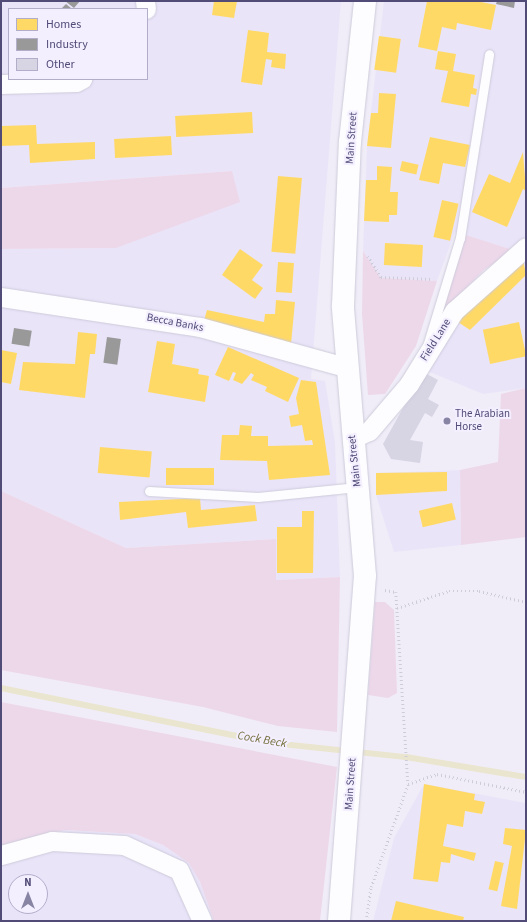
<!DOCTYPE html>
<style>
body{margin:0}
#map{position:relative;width:527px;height:922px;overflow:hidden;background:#f0edf8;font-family:"Source Sans 3",sans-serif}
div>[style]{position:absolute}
.residential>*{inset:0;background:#eae4f9}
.green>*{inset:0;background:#edd8ea}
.homes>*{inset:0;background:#ffd966;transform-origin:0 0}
.industry>*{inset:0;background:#999;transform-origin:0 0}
.stream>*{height:6px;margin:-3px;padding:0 3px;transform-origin:3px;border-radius:3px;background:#eae5ce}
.building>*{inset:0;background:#d7d4e4}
.path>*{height:2.5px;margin-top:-1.25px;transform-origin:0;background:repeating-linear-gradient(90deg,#cdccd9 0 1px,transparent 0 4px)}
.roads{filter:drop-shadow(0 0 1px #cdcbda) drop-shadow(0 0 1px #cdcbda)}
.service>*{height:9px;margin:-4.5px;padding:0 4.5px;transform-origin:4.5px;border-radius:4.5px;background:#fdfcfe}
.minor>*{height:19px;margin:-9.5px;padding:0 9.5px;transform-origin:9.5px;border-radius:9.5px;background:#fdfcfe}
.tertiary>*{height:22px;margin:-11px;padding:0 11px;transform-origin:11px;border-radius:11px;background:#fdfcfe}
.dots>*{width:11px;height:11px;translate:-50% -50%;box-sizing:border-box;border:2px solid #f4efff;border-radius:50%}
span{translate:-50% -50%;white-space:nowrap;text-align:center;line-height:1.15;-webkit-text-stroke:4px #f4efff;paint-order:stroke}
.street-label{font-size:11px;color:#504b77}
.poi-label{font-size:11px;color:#504b77}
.left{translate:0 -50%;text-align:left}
.water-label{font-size:12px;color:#75703c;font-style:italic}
.frame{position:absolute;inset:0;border:2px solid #504b77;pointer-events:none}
.legend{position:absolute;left:8px;top:8px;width:140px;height:72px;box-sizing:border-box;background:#f4efff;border:1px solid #b2adc9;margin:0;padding:5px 7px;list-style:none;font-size:12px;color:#504b77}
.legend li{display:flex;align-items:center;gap:8px;height:20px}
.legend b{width:20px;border:1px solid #b2adc9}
.north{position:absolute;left:8px;top:874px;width:40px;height:40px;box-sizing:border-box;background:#f4efff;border:1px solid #b2adc9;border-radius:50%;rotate:0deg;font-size:11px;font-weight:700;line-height:16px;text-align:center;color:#504b77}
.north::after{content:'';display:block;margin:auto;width:14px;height:18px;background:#8884a4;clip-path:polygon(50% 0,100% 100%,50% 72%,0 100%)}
</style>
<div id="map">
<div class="residential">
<div style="clip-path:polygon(evenodd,1px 1px,341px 1px,311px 379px,325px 381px,335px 442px,340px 577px,276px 580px,276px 539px,126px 548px,1px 491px,1px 249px,116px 248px,232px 171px,1px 188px,1px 1px,9px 9px,147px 9px,147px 79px,9px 79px,9px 9px)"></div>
<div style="clip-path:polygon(384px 1px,526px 1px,526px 254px,455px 232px,437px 281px,381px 278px,363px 251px,367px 146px)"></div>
<div style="clip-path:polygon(526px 256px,526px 388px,483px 394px,425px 370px,449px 326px)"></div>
<div style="clip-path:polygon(460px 470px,461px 545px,394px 552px,376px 495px,376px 473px)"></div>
<div style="clip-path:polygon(424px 784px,526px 803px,526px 921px,373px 921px,394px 838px)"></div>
<div style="clip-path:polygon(evenodd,65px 830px,135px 834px,163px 845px,189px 863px,200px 882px,214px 921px,1px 921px,1px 845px,65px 830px,16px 882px,40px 882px,40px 906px,16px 906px,16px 882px)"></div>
</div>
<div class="green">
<div style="clip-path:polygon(232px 171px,240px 202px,116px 248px,1px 249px,1px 188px)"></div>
<div style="clip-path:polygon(466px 235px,513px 250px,484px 270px,441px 313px)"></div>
<div style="clip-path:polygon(363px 251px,381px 278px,437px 281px,416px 346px,385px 394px,368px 395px,362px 314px)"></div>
<div style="clip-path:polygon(526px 388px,526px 537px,461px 545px,460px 470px,498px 462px,501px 394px)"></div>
<div style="clip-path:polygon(1px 491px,126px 548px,276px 539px,276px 580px,340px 577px,337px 732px,278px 726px,203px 707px,1px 670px)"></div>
<div style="clip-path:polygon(375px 602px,385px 602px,394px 610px,397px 693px,388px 698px,368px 695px)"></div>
<div style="clip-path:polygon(1px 702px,337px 767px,320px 921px,214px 921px,200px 882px,189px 863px,163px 845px,135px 834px,65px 830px,1px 845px)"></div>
</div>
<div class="homes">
<div style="clip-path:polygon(214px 1px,237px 1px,234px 18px,212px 15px)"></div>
<div style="clip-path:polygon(427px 1px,476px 1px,496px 5px,491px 30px,457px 23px,456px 30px,442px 27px,437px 51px,418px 47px)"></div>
<div style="clip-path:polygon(248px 30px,269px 33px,267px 52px,286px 54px,285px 69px,271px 67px,272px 60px,266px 59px,262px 85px,241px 82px)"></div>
<div style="left:379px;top:36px;width:22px;height:34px;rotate:8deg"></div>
<div style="clip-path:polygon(438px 51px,456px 54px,453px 71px,475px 75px,473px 88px,477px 89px,476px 95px,471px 94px,469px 107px,441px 102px,448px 71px,435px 69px)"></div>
<div style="clip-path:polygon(379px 93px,396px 94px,391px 148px,367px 146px,371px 113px,378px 113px)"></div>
<div style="left:252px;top:112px;width:21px;height:77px;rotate:87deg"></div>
<div style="clip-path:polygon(36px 125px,37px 144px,95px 142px,95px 159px,30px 163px,29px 145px,1px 146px,1px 126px)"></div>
<div style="left:171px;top:136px;width:19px;height:57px;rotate:87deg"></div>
<div style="clip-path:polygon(430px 137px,470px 145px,465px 167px,443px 163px,439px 184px,419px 180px)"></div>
<div style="clip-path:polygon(523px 152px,526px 191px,523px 189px,507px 227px,472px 212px,489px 174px,510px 183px)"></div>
<div style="left:402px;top:161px;width:17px;height:10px;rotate:13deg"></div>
<div style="clip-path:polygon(377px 166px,392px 167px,390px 192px,398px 192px,397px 215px,389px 215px,389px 222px,364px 221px,366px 180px,377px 180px)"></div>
<div style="left:278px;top:176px;width:24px;height:76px;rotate:5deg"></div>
<div style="left:442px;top:200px;width:17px;height:38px;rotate:13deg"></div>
<div style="left:385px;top:243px;width:38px;height:22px;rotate:3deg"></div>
<div style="clip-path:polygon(240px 249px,263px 265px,252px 280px,263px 288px,255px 299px,222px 275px)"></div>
<div style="clip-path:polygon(523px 259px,526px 275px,470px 330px,455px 320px)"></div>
<div style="left:278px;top:262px;width:16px;height:30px;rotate:4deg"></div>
<div style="clip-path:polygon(276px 300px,295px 302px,291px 344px,203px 324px,207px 310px,264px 322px,265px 314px,275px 314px)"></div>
<div style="left:519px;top:322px;width:35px;height:37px;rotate:78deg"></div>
<div style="clip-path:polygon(78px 332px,97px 334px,95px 354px,90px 354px,85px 398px,19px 390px,23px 362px,75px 364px)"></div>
<div style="clip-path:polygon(157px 341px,175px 344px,172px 364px,199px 369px,198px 374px,209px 376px,205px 402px,148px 392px)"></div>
<div style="clip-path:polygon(228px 347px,299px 378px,288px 402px,265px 391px,267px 387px,251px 380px,254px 375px,251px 373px,242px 384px,233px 380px,236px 373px,233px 372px,229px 381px,215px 375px)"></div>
<div style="clip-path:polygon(1px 350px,17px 353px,11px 384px,1px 382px)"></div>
<div style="clip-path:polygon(301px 380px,316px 382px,330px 475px,269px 480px,267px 461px,220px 460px,222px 435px,239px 435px,240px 425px,252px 426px,251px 436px,268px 436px,268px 446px,313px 445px,312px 440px,305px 441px,302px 425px,291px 427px,289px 416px,299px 414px,296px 398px)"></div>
<div style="left:100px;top:447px;width:52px;height:26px;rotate:5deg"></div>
<div style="left:166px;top:468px;width:48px;height:17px"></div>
<div style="clip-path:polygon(447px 472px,447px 491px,376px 495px,376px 473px)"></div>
<div style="clip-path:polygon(200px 498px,201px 510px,255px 505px,257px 521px,188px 528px,186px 512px,120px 520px,119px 502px)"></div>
<div style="left:452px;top:503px;width:17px;height:34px;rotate:77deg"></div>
<div style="clip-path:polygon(302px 511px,314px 511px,313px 573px,277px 573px,277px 527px,302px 527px)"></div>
<div style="clip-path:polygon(424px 784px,475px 794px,474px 800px,485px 802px,482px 814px,465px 811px,463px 827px,447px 824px,443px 846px,476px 853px,474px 861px,451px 854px,450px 863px,441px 862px,438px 882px,413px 879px)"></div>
<div style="clip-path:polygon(505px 828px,526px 830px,517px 909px,501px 906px,512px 846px,503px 844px)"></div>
<div style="left:495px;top:861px;width:9px;height:29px;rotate:13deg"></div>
<div style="clip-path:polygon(396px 901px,464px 917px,463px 921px,391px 921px)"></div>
</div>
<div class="industry">
<div style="clip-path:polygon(65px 1px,80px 1px,74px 8px)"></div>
<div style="clip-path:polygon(497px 1px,515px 1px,514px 8px,496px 4px)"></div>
<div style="clip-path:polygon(66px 4px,72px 9px,61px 9px)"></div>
<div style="left:14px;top:328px;width:18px;height:16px;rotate:9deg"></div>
<div style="left:107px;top:337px;width:14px;height:26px;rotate:8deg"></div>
</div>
<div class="stream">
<div style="left:1px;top:688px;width:277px;rotate:11.5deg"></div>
<div style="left:272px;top:743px;width:135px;rotate:6deg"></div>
<div style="left:406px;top:757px;width:122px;rotate:9.5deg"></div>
</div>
<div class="building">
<div style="clip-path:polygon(423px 372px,438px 380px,428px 399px,439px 405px,432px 417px,425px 413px,410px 440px,423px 442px,420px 463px,391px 459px,383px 444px)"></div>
</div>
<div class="path">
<div style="left:368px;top:256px;width:25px;rotate:58deg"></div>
<div style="left:381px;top:277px;width:52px;rotate:2.2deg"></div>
<div style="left:385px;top:590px;width:11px;rotate:10deg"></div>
<div style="left:396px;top:592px;width:192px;rotate:86.4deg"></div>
<div style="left:397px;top:608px;width:55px;rotate:-18.1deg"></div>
<div style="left:449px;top:591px;width:30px"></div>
<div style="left:479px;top:591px;width:48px;rotate:13.2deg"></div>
<div style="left:366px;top:921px;width:34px;rotate:-82deg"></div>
<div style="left:371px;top:887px;width:109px;rotate:-70.2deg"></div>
<div style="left:408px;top:784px;width:31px;rotate:-19deg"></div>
<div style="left:437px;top:774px;width:91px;rotate:11.4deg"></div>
</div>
<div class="roads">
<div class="service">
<div style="left:428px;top:343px;width:110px;rotate:-73.1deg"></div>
<div style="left:460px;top:238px;width:186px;rotate:-81deg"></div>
<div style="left:149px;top:491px;width:109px;rotate:3.2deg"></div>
<div style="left:258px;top:497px;width:100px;rotate:-5.7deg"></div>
</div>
<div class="minor">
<div style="left:145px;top:1px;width:8px;rotate:83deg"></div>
<div style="left:1px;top:84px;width:75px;rotate:-1.5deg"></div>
<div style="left:76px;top:82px;width:7px;rotate:-27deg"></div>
<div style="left:1px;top:297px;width:201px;rotate:8.6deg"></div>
<div style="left:200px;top:327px;width:150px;rotate:15.4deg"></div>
<div style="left:353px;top:438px;width:17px;rotate:-24deg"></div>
<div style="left:369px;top:431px;width:62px;rotate:-49.6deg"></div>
<div style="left:409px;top:384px;width:86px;rotate:-58.3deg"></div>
<div style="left:454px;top:311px;width:96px;rotate:-41.6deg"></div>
<div style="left:1px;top:855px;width:53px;rotate:-15.4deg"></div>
<div style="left:52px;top:841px;width:72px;rotate:3.2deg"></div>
<div style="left:124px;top:845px;width:60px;rotate:24.4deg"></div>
<div style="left:179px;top:870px;width:56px;rotate:65.7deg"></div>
</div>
<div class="tertiary">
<div style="left:339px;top:921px;width:346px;rotate:-85.7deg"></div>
<div style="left:365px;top:576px;width:271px;rotate:-94.7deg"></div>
<div style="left:343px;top:306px;width:164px;rotate:-87.6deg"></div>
<div style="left:350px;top:142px;width:142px;rotate:-83.9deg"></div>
</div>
</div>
<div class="dots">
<div style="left:447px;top:421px;background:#8884a4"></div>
</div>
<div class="street-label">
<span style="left:352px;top:138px;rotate:-86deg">Main Street</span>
<span style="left:175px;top:323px;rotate:11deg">Becca Banks</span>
<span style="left:436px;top:340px;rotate:-58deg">Field Lane</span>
<span style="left:355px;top:461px;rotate:-96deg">Main Street</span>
<span style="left:351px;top:784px;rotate:-86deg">Main Street</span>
</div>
<div class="poi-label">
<span class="left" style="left:455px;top:421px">The Arabian<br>Horse</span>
</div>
<div class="water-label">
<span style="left:262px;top:740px;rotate:10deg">Cock Beck</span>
</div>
<div class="frame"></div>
<ul class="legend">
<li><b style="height:11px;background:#ffd966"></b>Homes</li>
<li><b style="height:11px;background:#999"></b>Industry</li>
<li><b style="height:11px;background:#d7d4e4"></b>Other</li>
</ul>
<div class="north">N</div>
</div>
